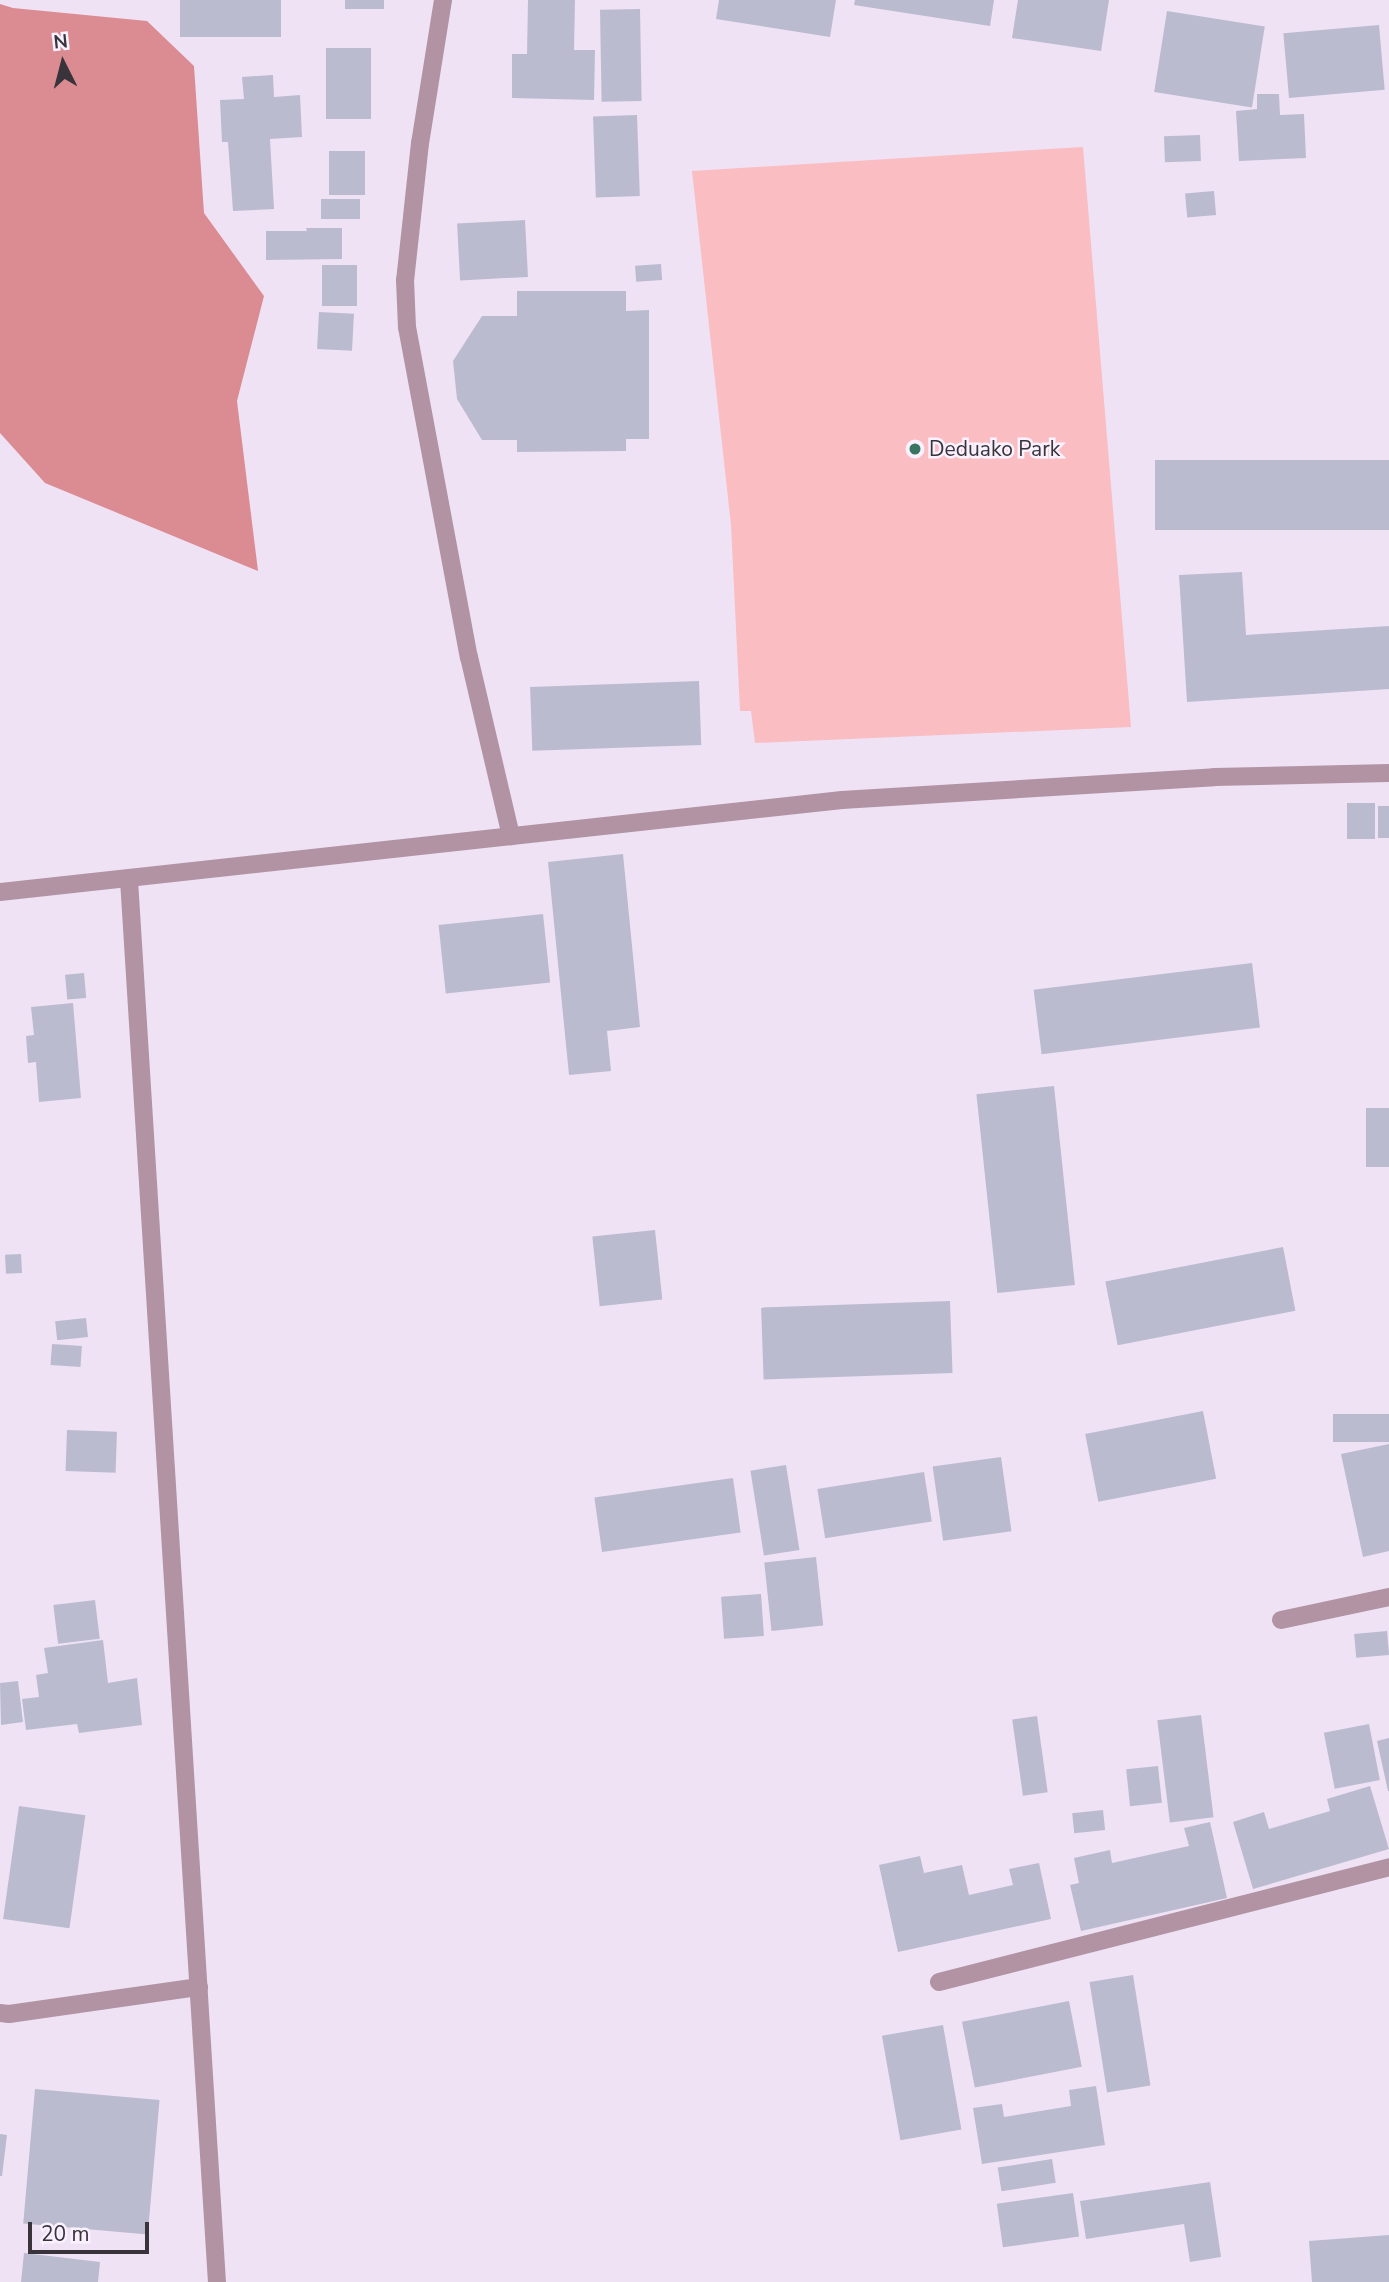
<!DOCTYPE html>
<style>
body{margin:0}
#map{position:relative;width:1389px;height:2282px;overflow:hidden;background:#efe2f5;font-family:"Nunito Sans",sans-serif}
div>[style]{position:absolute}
.green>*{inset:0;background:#fabdc1}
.forest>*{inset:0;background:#db8c93}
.building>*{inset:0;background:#bbbbd0;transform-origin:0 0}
.minor>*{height:18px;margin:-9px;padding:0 9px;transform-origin:9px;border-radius:9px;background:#b293a3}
.tertiary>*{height:18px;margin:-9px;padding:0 9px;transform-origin:9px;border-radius:9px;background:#b293a3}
.dots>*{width:19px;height:19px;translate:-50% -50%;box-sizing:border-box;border:4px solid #f9f1fd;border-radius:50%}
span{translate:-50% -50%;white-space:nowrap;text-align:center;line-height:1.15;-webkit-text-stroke:5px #f9f1fd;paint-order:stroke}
.poi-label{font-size:21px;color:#39343c}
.left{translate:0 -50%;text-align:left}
.north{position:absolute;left:28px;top:28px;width:70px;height:70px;-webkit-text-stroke:5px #f9f1fd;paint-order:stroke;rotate:354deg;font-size:19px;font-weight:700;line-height:28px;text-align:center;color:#39343c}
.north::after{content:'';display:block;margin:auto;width:24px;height:32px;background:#39343c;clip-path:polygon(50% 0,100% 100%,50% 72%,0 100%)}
.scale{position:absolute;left:28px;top:2222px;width:121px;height:32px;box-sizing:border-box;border:4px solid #39343c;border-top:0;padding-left:9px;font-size:21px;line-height:24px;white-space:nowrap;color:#39343c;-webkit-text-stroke:5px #f9f1fd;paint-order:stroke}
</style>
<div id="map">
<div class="green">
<div style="clip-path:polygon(1083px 147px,1131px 727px,755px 743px,751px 711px,740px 711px,731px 525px,692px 171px)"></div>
</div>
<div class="forest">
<div style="clip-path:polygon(0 4px,13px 8px,147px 21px,194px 66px,204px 213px,264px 296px,237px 401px,258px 571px,45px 483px,0 433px)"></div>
</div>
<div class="building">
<div style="left:180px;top:0;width:101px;height:37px"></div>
<div style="left:345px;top:0;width:39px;height:9px"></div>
<div style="clip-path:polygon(528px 0,575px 0,574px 50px,595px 50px,594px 100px,512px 98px,512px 54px,527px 54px)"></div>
<div style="clip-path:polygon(719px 0,836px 0,830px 37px,716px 19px)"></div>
<div style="clip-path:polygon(855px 0,994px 0,990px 26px,854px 5px)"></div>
<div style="clip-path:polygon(1018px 0,1109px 0,1101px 51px,1012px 38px)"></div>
<div style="left:640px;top:9px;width:92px;height:40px;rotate:89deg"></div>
<div style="left:1167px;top:11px;width:99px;height:82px;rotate:9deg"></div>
<div style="left:1379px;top:25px;width:65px;height:96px;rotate:85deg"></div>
<div style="left:326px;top:48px;width:45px;height:71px"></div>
<div style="clip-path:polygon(273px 75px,274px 97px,300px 95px,302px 137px,270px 139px,274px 209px,233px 211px,228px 142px,222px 142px,220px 100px,244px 99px,242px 77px)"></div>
<div style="clip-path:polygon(1257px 94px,1279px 94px,1280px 115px,1304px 114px,1306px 158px,1239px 161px,1236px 111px,1257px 109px)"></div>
<div style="left:637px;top:115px;width:81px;height:44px;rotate:88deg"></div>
<div style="left:1200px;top:135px;width:26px;height:36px;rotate:88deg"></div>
<div style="left:329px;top:151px;width:36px;height:44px"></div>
<div style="left:1214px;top:191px;width:24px;height:29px;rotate:85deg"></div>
<div style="left:321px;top:199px;width:39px;height:20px"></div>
<div style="left:525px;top:220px;width:57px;height:68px;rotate:87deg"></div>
<div style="clip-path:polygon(306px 228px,342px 228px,342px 259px,266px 260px,266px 231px,307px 231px)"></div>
<div style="left:661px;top:264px;width:16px;height:26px;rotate:86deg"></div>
<div style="left:357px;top:265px;width:41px;height:35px;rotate:90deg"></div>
<div style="clip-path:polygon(517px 291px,626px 291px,626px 311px,649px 310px,649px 439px,626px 439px,626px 451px,517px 452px,517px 440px,482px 440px,457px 399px,453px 361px,482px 316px,517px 316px)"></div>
<div style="left:319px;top:312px;width:35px;height:37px;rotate:3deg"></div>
<div style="left:1389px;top:460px;width:70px;height:234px;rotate:90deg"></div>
<div style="clip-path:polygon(1242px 572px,1246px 635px,1389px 626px,1389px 689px,1187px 702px,1179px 575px)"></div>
<div style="left:699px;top:681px;width:64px;height:169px;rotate:88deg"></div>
<div style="left:1347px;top:803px;width:28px;height:36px"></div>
<div style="left:1378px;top:806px;width:11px;height:32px"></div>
<div style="clip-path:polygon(623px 854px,640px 1027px,607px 1031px,611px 1071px,569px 1075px,548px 862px)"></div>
<div style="left:543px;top:914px;width:69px;height:105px;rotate:84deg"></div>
<div style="left:1252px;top:963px;width:65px;height:220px;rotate:83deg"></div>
<div style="left:84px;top:973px;width:25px;height:19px;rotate:85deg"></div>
<div style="clip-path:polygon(73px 1003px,81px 1098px,39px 1102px,36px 1062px,28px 1063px,26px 1036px,34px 1035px,31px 1007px)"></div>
<div style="left:1054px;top:1086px;width:200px;height:78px;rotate:84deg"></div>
<div style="left:1366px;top:1108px;width:23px;height:59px"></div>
<div style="left:655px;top:1230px;width:70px;height:63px;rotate:84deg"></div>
<div style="left:1283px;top:1247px;width:65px;height:181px;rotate:79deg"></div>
<div style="left:21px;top:1254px;width:19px;height:16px;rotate:87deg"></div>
<div style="left:950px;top:1301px;width:72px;height:189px;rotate:88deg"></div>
<div style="left:86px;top:1318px;width:19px;height:31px;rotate:84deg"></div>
<div style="left:52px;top:1344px;width:30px;height:21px;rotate:4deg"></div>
<div style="left:1203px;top:1411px;width:69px;height:120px;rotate:79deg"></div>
<div style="left:1389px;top:1414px;width:28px;height:56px;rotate:90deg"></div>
<div style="left:67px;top:1430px;width:50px;height:41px;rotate:2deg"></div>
<div style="clip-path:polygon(1389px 1444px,1389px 1551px,1363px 1557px,1341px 1454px)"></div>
<div style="left:1001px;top:1457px;width:75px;height:69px;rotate:82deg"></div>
<div style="left:786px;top:1465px;width:86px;height:36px;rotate:81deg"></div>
<div style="left:924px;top:1472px;width:50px;height:108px;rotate:81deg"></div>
<div style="left:733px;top:1478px;width:55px;height:140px;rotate:82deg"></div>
<div style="left:816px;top:1557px;width:69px;height:52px;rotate:84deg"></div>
<div style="left:761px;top:1594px;width:42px;height:40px;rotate:86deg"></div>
<div style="left:95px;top:1600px;width:39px;height:42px;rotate:83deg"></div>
<div style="left:1387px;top:1631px;width:24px;height:33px;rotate:85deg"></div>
<div style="clip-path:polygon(103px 1640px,108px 1683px,137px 1678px,142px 1725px,79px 1733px,77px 1724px,26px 1730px,22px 1699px,39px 1697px,36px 1675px,48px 1673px,44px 1648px)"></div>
<div style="clip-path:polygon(18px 1681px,23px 1722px,1px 1725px,0 1683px)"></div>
<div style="left:1201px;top:1715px;width:103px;height:44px;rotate:83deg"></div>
<div style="left:1037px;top:1716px;width:77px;height:25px;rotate:82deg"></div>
<div style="left:1369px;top:1724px;width:57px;height:46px;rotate:79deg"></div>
<div style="clip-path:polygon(1389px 1738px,1389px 1791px,1388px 1791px,1377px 1741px)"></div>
<div style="left:1158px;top:1766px;width:37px;height:32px;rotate:84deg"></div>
<div style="clip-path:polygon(1370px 1786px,1389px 1849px,1253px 1889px,1233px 1822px,1264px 1812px,1269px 1829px,1330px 1811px,1327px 1799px)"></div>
<div style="left:19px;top:1806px;width:67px;height:114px;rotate:8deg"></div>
<div style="left:1103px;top:1810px;width:20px;height:31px;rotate:84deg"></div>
<div style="clip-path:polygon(1210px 1822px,1227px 1898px,1081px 1931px,1070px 1885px,1079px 1883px,1074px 1858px,1110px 1850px,1112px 1863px,1189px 1846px,1184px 1828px)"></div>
<div style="clip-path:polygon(920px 1856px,924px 1873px,962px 1865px,969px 1895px,1013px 1885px,1009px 1869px,1039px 1863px,1051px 1919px,898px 1952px,879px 1865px)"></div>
<div style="left:1133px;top:1975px;width:112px;height:44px;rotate:81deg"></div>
<div style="left:1069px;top:2001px;width:67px;height:109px;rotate:79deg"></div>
<div style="left:943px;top:2025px;width:106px;height:62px;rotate:80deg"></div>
<div style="clip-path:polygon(1096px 2086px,1105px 2145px,982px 2164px,973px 2108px,1002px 2104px,1004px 2117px,1071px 2106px,1069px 2090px)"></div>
<div style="left:35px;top:2089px;width:125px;height:135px;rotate:5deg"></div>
<div style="clip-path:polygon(0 2134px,7px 2135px,2px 2176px,0 2176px)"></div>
<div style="left:1052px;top:2159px;width:24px;height:55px;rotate:81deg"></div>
<div style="clip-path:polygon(1210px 2182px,1221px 2257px,1190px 2262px,1184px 2224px,1086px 2239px,1080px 2201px)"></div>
<div style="left:1073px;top:2193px;width:44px;height:77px;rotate:82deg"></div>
<div style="clip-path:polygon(1389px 2235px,1389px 2282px,1312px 2282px,1309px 2241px)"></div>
<div style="clip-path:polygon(24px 2253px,100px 2262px,98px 2282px,21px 2282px)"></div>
</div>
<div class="minor">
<div style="left:443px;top:0;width:145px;rotate:99.1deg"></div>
<div style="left:420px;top:143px;width:138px;rotate:96.2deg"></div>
<div style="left:405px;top:280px;width:47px;rotate:87.6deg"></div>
<div style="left:407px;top:327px;width:336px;rotate:79.4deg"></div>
<div style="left:469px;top:657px;width:184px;rotate:76.8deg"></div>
<div style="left:129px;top:880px;width:1405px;rotate:86.41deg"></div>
<div style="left:1281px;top:1620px;width:110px;rotate:-12deg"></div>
<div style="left:939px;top:1982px;width:464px;rotate:-14.3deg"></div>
<div style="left:0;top:2013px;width:9px;rotate:6deg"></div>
<div style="left:9px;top:2014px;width:192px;rotate:-8.1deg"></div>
</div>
<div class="tertiary">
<div style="left:0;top:892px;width:847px;rotate:-6.24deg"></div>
<div style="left:842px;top:800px;width:373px;rotate:-3.5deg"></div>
<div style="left:1214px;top:777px;width:175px;rotate:-1.3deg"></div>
</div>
<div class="dots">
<div style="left:915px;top:449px;background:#38745f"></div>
</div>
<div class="poi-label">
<span class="left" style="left:929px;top:449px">Deduako Park</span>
</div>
<div class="north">N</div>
<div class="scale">20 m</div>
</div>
